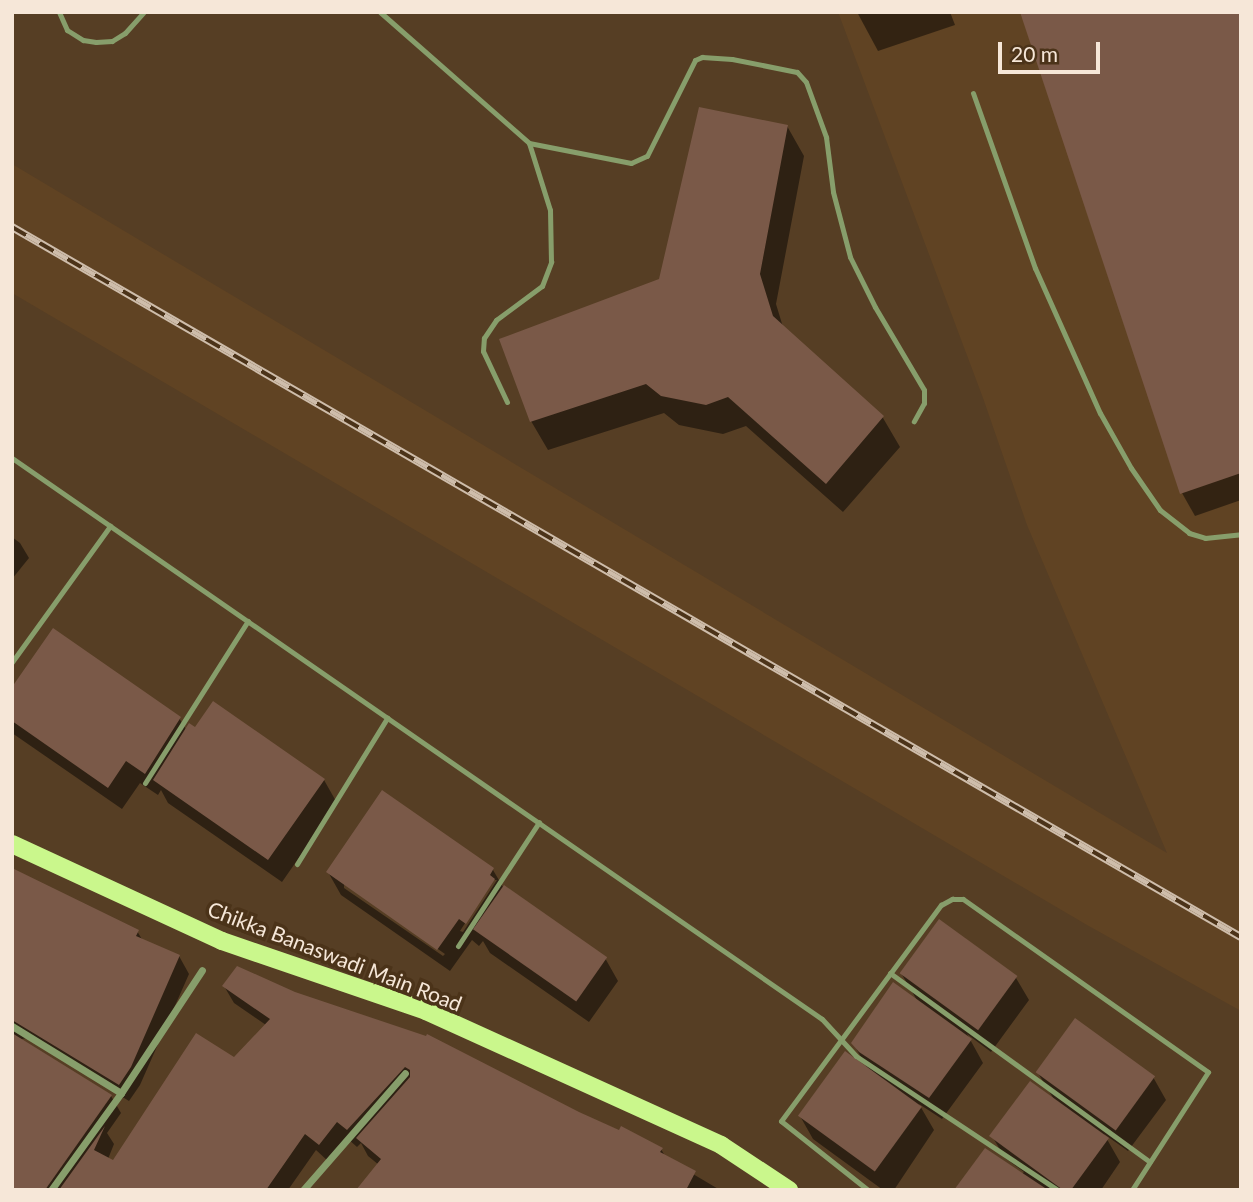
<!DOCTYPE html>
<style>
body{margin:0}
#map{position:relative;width:1253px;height:1202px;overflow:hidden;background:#563e24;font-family:Lato,sans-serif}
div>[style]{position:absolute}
.built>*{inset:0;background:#604323}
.shadow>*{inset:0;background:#0007}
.building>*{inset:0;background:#7a5948;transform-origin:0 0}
.service>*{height:5px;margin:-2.5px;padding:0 2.5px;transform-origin:2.5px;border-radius:2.5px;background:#879e6b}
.minor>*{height:7px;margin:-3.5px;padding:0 3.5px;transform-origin:3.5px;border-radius:3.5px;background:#879e6b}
.primary>*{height:18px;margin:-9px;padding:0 9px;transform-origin:9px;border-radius:9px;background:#caf78c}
.rail>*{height:8px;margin-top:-4px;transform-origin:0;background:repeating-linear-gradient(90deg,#4b3319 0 16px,#cebdab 0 32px);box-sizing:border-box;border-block:2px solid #cebdab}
span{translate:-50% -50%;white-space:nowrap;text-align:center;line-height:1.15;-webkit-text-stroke:7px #4b3319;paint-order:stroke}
.street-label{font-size:21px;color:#f6e7d8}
.frame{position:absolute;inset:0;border:14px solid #f6e7d8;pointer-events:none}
.scale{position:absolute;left:998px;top:42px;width:102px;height:32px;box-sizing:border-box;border:4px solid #f6e7d8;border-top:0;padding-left:9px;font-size:21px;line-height:24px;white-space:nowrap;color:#f6e7d8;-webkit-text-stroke:5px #4b3319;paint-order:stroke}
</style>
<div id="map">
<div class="built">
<div style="clip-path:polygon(838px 12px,1241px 12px,1241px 1011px,1087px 925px,12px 293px,12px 164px,1167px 853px,1027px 525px,983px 398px)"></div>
</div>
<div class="shadow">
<div style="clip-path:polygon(857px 12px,950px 12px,955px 25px,878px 51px)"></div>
<div style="clip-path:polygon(1241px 12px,1241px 500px,1195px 516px,1182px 493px)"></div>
<div style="clip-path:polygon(787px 126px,804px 156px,776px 304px,783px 327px,883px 418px,900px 447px,843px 512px,746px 426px,723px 434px,679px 425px,664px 413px,548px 450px,531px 421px,661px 281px)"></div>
<div style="clip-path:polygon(12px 537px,20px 543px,29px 558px,12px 579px)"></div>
<div style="clip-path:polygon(12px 690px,179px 718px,187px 731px,196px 730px,324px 780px,337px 803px,282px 882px,168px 803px,161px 790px,158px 795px,140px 783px,122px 809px,12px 733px)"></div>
<div style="clip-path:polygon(evenodd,493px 870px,503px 887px,605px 958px,618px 981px,589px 1022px,490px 953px,483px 941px,479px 946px,472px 940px,450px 971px,341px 895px,328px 872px,493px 870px,493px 880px,497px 880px,463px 932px,460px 931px,493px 880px,493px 870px,344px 883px,445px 954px,443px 956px,344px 888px,344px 883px)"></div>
<div style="clip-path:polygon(12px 871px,137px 931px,143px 941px,179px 956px,189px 974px,140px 1085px,129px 1101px,26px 1038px,19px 1040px,111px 1096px,121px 1113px,107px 1133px,114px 1144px,108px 1159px,114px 1162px,234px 1060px,266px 1025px,234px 1003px,224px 986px,579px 1113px,661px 1149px,666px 1158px,720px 1190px,359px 1190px,379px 1165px,368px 1156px,361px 1143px,357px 1147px,348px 1139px,329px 1162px,316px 1150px,288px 1190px,12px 1190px)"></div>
<div style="clip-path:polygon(901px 973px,1016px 978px,1029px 1000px,991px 1052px,967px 1034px,983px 1063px,942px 1119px,919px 1104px,934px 1130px,894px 1190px,883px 1190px,813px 1139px,800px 1116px,869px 1071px,853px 1043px,918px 1002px)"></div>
<div style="clip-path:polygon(1038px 1073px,1153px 1077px,1166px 1100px,1128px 1151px,1104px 1134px,1120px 1162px,1101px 1190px,956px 1190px,1022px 1174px,1024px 1172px,1005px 1158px,992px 1136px,1055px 1101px)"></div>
</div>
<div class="building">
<div style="clip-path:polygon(1020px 12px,1241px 12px,1241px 473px,1180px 494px)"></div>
<div style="clip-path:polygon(699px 107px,788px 125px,760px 274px,773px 316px,884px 416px,826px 484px,728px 397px,706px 405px,661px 396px,646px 384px,530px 422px,499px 339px,659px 279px)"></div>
<div style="clip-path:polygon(53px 628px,181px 717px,145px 774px,126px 761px,108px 788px,12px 721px,12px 687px)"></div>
<div style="clip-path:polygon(213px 701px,325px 779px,268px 860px,153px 780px,189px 723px,195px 727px)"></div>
<div style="clip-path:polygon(382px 790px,494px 868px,490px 875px,495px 879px,466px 924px,459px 919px,437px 950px,326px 872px)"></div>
<div style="clip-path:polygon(12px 868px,139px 930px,136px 936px,180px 955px,131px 1067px,119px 1085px,12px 1020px)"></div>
<div style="left:504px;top:885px;width:126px;height:54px;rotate:35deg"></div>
<div style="left:939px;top:919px;width:97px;height:67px;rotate:36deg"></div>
<div style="clip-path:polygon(237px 966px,295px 992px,426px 1036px,427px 1034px,579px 1112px,619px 1130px,621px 1126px,663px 1148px,660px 1152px,696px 1171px,686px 1190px,356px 1190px,381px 1159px,356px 1138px,410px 1077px,410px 1070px,405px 1067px,347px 1130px,337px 1122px,319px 1145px,305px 1134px,266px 1190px,59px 1190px,105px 1126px,94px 1150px,113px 1160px,196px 1033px,234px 1057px,270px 1019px,222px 986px)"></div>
<div style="clip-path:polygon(893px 982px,972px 1039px,929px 1098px,859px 1052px,851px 1043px)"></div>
<div style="left:1075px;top:1018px;width:99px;height:67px;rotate:36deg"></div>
<div style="clip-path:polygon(12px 1033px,112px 1095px,45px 1190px,12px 1190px)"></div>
<div style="left:845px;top:1051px;width:95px;height:80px;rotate:36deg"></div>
<div style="clip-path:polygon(1030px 1081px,1109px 1138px,1071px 1190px,1063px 1190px,989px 1136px)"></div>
<div style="clip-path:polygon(985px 1148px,1048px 1190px,954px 1190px)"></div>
</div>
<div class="service">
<div style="left:59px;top:12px;width:20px;rotate:66deg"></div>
<div style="left:67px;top:30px;width:19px;rotate:32deg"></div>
<div style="left:83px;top:40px;width:13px;rotate:9deg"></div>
<div style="left:96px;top:42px;width:16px;rotate:-4deg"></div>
<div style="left:112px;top:41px;width:15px;rotate:-32deg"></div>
<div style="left:125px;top:33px;width:28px;rotate:-48deg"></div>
<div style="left:380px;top:12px;width:198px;rotate:41.3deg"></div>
<div style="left:529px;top:143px;width:104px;rotate:11.1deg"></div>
<div style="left:631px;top:163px;width:17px;rotate:-24deg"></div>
<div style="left:647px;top:156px;width:107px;rotate:-63.4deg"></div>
<div style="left:695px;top:60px;width:8px;rotate:-23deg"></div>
<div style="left:702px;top:57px;width:30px;rotate:4deg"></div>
<div style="left:732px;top:59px;width:66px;rotate:11.3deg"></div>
<div style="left:797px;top:72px;width:13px;rotate:48deg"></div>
<div style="left:806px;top:82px;width:59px;rotate:70deg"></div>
<div style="left:826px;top:137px;width:55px;rotate:82.7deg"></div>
<div style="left:833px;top:192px;width:67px;rotate:75.3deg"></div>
<div style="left:850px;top:257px;width:56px;rotate:63.4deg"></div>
<div style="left:875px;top:307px;width:96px;rotate:59.4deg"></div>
<div style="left:924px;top:390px;width:13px;rotate:90deg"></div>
<div style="left:924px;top:403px;width:21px;rotate:119deg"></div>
<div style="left:973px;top:93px;width:186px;rotate:70.5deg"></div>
<div style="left:1035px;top:268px;width:159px;rotate:65.9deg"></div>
<div style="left:1100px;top:413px;width:63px;rotate:60.6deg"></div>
<div style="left:1131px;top:468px;width:51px;rotate:55.4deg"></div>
<div style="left:1160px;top:510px;width:37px;rotate:38deg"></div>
<div style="left:1189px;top:533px;width:17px;rotate:17deg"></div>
<div style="left:1205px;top:538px;width:36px;rotate:-6deg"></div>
<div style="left:507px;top:402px;width:56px;rotate:-115.2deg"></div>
<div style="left:483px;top:351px;width:13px;rotate:-86deg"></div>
<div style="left:484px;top:338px;width:22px;rotate:-56deg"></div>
<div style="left:496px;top:320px;width:57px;rotate:-36.5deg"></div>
<div style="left:542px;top:286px;width:26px;rotate:-69deg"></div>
<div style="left:551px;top:262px;width:52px;rotate:-91.1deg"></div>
<div style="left:550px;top:210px;width:70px;rotate:-107.4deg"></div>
<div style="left:12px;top:458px;width:985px;rotate:34.71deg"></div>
<div style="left:822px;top:1019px;width:50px;rotate:47.4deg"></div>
<div style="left:856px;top:1056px;width:242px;rotate:33.6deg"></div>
<div style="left:12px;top:662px;width:168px;rotate:-54.2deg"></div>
<div style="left:145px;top:783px;width:192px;rotate:-57.6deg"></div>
<div style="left:297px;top:864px;width:172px;rotate:-58.3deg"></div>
<div style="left:458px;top:946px;width:148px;rotate:-56.8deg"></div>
<div style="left:890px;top:973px;width:321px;rotate:36deg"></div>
<div style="left:868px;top:1190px;width:111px;rotate:-141.6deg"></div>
<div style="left:781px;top:1121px;width:269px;rotate:-53.5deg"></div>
<div style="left:941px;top:905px;width:13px;rotate:-29deg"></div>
<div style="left:952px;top:899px;width:11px"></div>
<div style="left:963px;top:899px;width:300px;rotate:35.2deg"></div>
<div style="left:1208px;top:1072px;width:140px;rotate:122.8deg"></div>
</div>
<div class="minor">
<div style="left:12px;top:1026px;width:128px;rotate:31.6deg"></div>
<div style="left:51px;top:1190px;width:120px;rotate:-54.2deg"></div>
<div style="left:121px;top:1093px;width:147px;rotate:-56.6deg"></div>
<div style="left:303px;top:1190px;width:155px;rotate:-48.9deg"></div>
</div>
<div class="primary">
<div style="left:12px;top:844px;width:231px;rotate:24.8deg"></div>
<div style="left:222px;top:941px;width:216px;rotate:18.9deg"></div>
<div style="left:426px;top:1011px;width:324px;rotate:24.4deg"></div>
<div style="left:721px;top:1145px;width:82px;rotate:33.5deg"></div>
</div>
<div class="rail">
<div style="left:12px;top:227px;width:1419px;rotate:30.02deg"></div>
</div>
<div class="street-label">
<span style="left:335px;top:956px;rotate:21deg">Chikka Banaswadi Main Road</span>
</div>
<div class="frame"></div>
<div class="scale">20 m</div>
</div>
